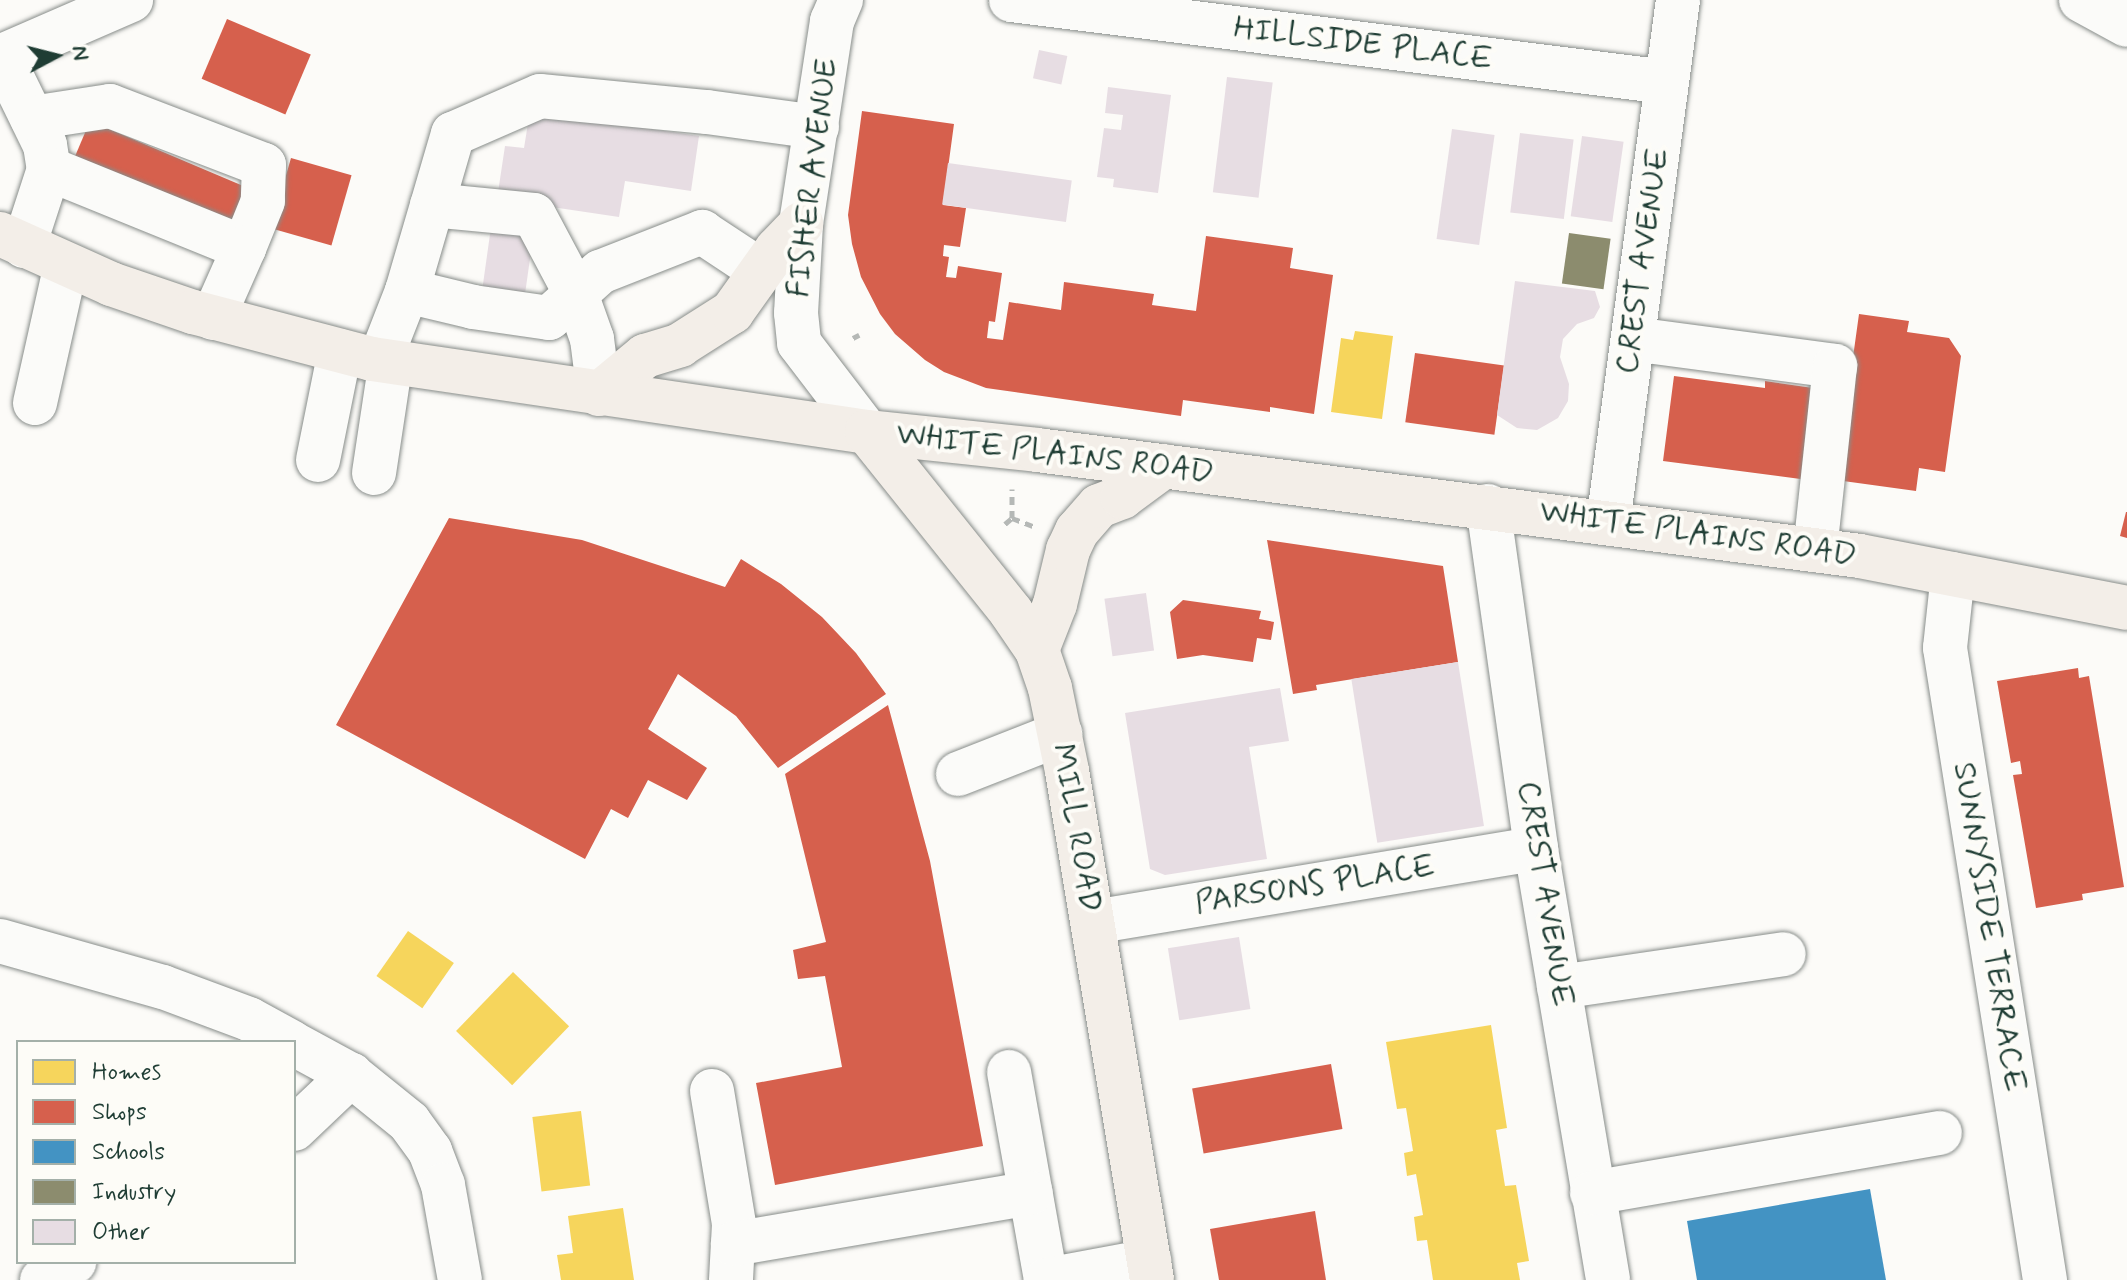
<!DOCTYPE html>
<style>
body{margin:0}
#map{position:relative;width:2127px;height:1280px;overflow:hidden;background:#fcfbf8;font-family:Mynerve,sans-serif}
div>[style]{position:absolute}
.homes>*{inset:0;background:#f6d55c;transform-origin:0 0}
.shops>*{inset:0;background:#d6604d;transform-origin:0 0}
.schools>*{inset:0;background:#4393c3}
.industry>*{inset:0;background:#8c8c6e;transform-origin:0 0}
.building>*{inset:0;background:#e7dde3;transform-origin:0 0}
.path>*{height:5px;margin-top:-2.5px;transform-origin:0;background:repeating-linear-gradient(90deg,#b5b8b6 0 8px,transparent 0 14px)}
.roads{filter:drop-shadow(0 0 2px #888d8a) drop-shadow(0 0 2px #888d8a)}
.minor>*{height:44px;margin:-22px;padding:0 22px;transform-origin:22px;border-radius:22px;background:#fbfbf9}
.major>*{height:44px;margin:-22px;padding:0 22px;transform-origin:22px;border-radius:22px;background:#f3eee8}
span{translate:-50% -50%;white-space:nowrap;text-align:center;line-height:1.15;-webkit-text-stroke:8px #fdfcf7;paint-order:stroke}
.street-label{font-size:32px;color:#1f3d34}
.legend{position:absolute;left:16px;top:1040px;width:280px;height:224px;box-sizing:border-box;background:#fdfcf7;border:2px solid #a4b0a9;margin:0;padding:10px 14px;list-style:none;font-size:24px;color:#1f3d34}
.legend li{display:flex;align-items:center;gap:16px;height:40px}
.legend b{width:40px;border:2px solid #a4b0a9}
.north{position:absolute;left:16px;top:16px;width:80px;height:80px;-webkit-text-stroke:6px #fdfcf7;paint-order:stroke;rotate:83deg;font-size:22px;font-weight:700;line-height:32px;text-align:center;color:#1f3d34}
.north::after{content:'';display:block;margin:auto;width:28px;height:36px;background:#1f3d34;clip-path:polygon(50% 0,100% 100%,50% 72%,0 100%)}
</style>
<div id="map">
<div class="homes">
<div style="clip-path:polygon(1355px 331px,1393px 336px,1382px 419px,1331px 412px,1341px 338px,1353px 340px)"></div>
<div style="left:408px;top:931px;width:56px;height:55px;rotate:35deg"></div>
<div style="left:513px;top:972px;width:78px;height:82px;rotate:44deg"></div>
<div style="clip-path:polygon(1491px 1025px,1507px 1128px,1496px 1130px,1505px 1186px,1516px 1185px,1529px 1261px,1517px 1263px,1520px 1280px,1433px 1280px,1427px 1240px,1417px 1241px,1414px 1217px,1423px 1215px,1416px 1174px,1407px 1176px,1404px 1153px,1413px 1151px,1406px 1108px,1397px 1109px,1386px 1042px)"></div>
<div style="left:581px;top:1111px;width:75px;height:49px;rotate:83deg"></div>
<div style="clip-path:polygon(623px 1208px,634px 1280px,561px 1280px,557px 1255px,573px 1253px,568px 1216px)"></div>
</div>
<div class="shops">
<div style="left:227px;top:19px;width:91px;height:65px;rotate:23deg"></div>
<div style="clip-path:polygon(862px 111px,954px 124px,943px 205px,966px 208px,960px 247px,944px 245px,943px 256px,949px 257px,946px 277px,956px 278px,958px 266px,1002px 273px,995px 322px,989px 321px,987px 338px,1003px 340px,1009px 302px,1061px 310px,1064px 282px,1154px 294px,1152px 305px,1196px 311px,1206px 236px,1293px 248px,1290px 268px,1333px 275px,1314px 414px,1270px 407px,1270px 412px,1183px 400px,1181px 416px,986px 388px,944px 372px,925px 360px,895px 334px,880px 314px,861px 277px,852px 244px,848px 215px)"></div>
<div style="left:90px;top:121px;width:180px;height:44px;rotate:23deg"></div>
<div style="left:291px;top:158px;width:63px;height:73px;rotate:16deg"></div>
<div style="clip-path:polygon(1859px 314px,1909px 321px,1907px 332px,1949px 338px,1961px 356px,1945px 472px,1919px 468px,1916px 491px,1836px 480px)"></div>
<div style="left:1415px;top:353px;width:90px;height:70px;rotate:8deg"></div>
<div style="clip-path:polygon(1674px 376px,1765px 388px,1765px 381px,1820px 389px,1808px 480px,1663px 461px)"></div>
<div style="clip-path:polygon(2126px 512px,2127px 512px,2127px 538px,2120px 536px)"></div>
<div style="clip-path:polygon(449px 518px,582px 540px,725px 587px,741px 559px,781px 584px,822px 617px,856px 653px,886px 694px,778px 768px,736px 716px,678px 674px,648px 729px,707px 768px,687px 800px,648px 780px,628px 818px,611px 809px,585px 859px,336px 725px)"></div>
<div style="clip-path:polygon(1267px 540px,1443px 566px,1458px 662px,1316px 685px,1317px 690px,1293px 694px)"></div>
<div style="clip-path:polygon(1183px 600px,1261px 611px,1259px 619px,1274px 622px,1271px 640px,1257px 638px,1253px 662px,1203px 655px,1177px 659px,1170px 612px)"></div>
<div style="clip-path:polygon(2078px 668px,2079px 678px,2089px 676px,2124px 887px,2082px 894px,2083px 900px,2036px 908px,2013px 775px,2022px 774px,2020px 761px,2011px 763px,1997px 681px)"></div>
<div style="clip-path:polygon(888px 705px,930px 861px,983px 1146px,775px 1185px,756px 1083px,842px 1067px,825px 976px,798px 979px,793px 950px,826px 942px,785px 774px)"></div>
<div style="left:1331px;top:1064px;width:66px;height:141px;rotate:80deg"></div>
<div style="clip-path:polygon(1315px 1211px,1326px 1280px,1219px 1280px,1210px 1229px)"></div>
</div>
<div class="schools">
<div style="clip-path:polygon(1870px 1189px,1886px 1280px,1697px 1280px,1687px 1221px)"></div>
</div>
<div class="industry">
<div style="left:1569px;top:233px;width:42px;height:51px;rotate:8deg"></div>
</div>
<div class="building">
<div style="left:1039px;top:50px;width:29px;height:29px;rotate:12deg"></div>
<div style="left:1227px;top:77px;width:46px;height:116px;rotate:7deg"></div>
<div style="clip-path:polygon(1108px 87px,1171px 95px,1158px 193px,1113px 187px,1114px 179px,1097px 177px,1104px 128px,1121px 130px,1123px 115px,1105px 113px)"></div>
<div style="clip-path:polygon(530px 111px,699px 136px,691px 191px,625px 181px,619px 217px,497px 199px,505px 146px,524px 148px)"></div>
<div style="left:1452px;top:129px;width:43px;height:111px;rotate:8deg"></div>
<div style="left:1520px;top:133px;width:54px;height:80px;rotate:7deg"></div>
<div style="left:1582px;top:136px;width:42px;height:81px;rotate:8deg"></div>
<div style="left:948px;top:163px;width:125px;height:42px;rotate:8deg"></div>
<div style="left:492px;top:220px;width:43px;height:85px;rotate:8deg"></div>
<div style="clip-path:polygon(1515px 281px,1595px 291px,1600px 307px,1594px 318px,1577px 324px,1563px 339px,1560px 357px,1569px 384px,1568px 401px,1558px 418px,1537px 430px,1517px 428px,1497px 415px)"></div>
<div style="left:1146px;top:593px;width:58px;height:42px;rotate:82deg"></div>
<div style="left:1458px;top:662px;width:166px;height:108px;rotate:81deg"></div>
<div style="clip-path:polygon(1280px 688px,1289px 741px,1249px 747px,1267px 859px,1165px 875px,1150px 869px,1125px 713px)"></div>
<div style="left:1239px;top:937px;width:73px;height:72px;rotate:81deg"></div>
</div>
<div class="path">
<div style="left:853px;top:338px;width:7px;rotate:-27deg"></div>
<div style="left:1012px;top:518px;width:25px;rotate:21deg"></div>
<div style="left:1005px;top:524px;width:9px;rotate:-41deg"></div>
<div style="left:1012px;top:518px;width:29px;rotate:-90deg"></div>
</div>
<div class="roads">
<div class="minor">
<div style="left:841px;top:0;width:23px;rotate:113deg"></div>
<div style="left:832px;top:21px;width:205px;rotate:98.7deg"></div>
<div style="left:801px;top:224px;width:89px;rotate:93.2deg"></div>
<div style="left:796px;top:313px;width:30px;rotate:84deg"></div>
<div style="left:799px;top:343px;width:112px;rotate:52.6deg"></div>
<div style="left:1011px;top:0;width:661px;rotate:7.13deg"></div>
<div style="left:2081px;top:0;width:52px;rotate:28.5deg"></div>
<div style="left:0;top:57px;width:143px;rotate:-23.5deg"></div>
<div style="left:2px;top:57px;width:98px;rotate:64deg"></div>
<div style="left:45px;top:145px;width:24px;rotate:81deg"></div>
<div style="left:49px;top:169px;width:81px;rotate:108deg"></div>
<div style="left:32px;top:118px;width:79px;rotate:-8.7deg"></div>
<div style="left:110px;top:106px;width:165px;rotate:21deg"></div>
<div style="left:264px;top:165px;width:36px;rotate:92deg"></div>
<div style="left:263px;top:201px;width:51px;rotate:112deg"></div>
<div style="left:244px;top:248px;width:210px;rotate:-157.9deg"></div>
<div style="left:432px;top:205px;width:102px;rotate:5.6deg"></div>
<div style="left:534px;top:215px;width:89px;rotate:62deg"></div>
<div style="left:576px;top:294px;width:48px;rotate:70.4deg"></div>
<div style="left:592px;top:339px;width:55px;rotate:82.7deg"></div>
<div style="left:407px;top:291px;width:164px;rotate:-73.7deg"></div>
<div style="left:453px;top:134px;width:95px;rotate:-23.6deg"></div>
<div style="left:540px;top:96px;width:168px;rotate:5.5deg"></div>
<div style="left:707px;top:112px;width:111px;rotate:7.8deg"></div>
<div style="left:213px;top:318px;width:77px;rotate:-66.1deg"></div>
<div style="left:1633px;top:339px;width:204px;rotate:7.6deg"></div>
<div style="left:1835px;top:366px;width:185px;rotate:96.2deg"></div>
<div style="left:380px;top:360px;width:74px;rotate:-68.6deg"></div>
<div style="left:407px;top:291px;width:68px;rotate:13.6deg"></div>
<div style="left:473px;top:307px;width:77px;rotate:8.2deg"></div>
<div style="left:549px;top:318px;width:69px;rotate:-42deg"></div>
<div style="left:600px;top:272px;width:110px;rotate:-21.4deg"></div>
<div style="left:702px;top:232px;width:71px;rotate:33.5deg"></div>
<div style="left:35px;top:403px;width:142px;rotate:-77.4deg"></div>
<div style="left:318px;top:460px;width:111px;rotate:-78.6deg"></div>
<div style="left:374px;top:473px;width:113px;rotate:-81.4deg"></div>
<div style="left:1488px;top:506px;width:346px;rotate:82deg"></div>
<div style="left:1536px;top:849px;width:437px;rotate:80.5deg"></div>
<div style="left:1608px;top:523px;width:528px;rotate:-82.38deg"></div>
<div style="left:1953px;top:574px;width:74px;rotate:96.2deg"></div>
<div style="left:1945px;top:648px;width:640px;rotate:81.01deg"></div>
<div style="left:958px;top:774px;width:110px;rotate:-21.4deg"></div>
<div style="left:1093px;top:922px;width:449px;rotate:-9.4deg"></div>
<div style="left:0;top:941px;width:169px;rotate:15.8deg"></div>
<div style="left:163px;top:987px;width:92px;rotate:20.4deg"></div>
<div style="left:249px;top:1019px;width:48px;rotate:28.7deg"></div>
<div style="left:1559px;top:987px;width:227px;rotate:-8.3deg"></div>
<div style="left:294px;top:1044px;width:65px;rotate:28.5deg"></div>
<div style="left:351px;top:1075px;width:75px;rotate:39deg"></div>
<div style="left:409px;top:1122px;width:36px;rotate:54deg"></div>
<div style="left:430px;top:1151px;width:36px;rotate:69deg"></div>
<div style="left:443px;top:1185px;width:97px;rotate:79.9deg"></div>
<div style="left:1009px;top:1072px;width:211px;rotate:79.9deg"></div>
<div style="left:712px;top:1091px;width:135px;rotate:80.6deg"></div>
<div style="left:734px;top:1224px;width:56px;rotate:93.1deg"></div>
<div style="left:294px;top:1129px;width:79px;rotate:-43.5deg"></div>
<div style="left:1592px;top:1193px;width:353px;rotate:-9.8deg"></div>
<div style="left:733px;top:1244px;width:302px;rotate:-9.7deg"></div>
<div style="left:42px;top:1280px;width:37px;rotate:-29deg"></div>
<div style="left:1046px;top:1280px;width:105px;rotate:-10.5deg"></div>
</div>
<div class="major">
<div style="left:0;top:234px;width:122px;rotate:24.2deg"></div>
<div style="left:111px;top:284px;width:87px;rotate:18.9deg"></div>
<div style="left:193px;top:312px;width:185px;rotate:14.7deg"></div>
<div style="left:372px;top:359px;width:500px;rotate:8.39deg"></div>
<div style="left:867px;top:432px;width:171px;rotate:6deg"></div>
<div style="left:1037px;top:450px;width:830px;rotate:7.34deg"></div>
<div style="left:1860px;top:556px;width:272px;rotate:11deg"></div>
<div style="left:599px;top:394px;width:60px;rotate:-39.6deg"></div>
<div style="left:645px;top:356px;width:37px;rotate:-17deg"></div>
<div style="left:680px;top:345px;width:62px;rotate:-32.4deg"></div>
<div style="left:732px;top:312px;width:77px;rotate:-54.5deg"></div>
<div style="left:777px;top:249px;width:35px;rotate:-46deg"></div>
<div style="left:867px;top:432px;width:231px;rotate:51.3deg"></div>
<div style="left:1011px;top:612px;width:46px;rotate:55.6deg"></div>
<div style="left:1037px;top:650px;width:40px;rotate:71.1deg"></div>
<div style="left:1050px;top:688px;width:85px;rotate:78.4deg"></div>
<div style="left:1067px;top:771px;width:516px;rotate:80.52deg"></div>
<div style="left:1037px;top:650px;width:49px;rotate:-68.6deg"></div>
<div style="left:1055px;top:604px;width:56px;rotate:-76.5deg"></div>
<div style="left:1068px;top:550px;width:21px;rotate:-65deg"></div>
<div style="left:1077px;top:531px;width:33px;rotate:-49deg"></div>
<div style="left:1099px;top:506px;width:25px;rotate:-21deg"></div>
<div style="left:1122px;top:497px;width:52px;rotate:-36.4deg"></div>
</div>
</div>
<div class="street-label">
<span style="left:1363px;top:44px;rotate:7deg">HILLSIDE PLACE</span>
<span style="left:813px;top:178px;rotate:-83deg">FISHER AVENUE</span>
<span style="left:1643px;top:261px;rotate:-82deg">CREST AVENUE</span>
<span style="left:1055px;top:454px;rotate:7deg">WHITE PLAINS ROAD</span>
<span style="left:1698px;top:534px;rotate:8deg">WHITE PLAINS ROAD</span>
<span style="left:1076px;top:828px;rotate:80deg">MILL ROAD</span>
<span style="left:1315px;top:885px;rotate:-9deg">PARSONS PLACE</span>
<span style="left:1545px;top:894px;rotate:81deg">CREST AVENUE</span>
<span style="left:1989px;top:927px;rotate:81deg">SUNNYSIDE TERRACE</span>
</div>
<ul class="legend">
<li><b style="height:22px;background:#f6d55c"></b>Homes</li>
<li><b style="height:22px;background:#d6604d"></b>Shops</li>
<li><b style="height:22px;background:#4393c3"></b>Schools</li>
<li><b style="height:22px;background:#8c8c6e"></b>Industry</li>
<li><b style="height:22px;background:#e7dde3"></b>Other</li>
</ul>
<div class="north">N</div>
</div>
